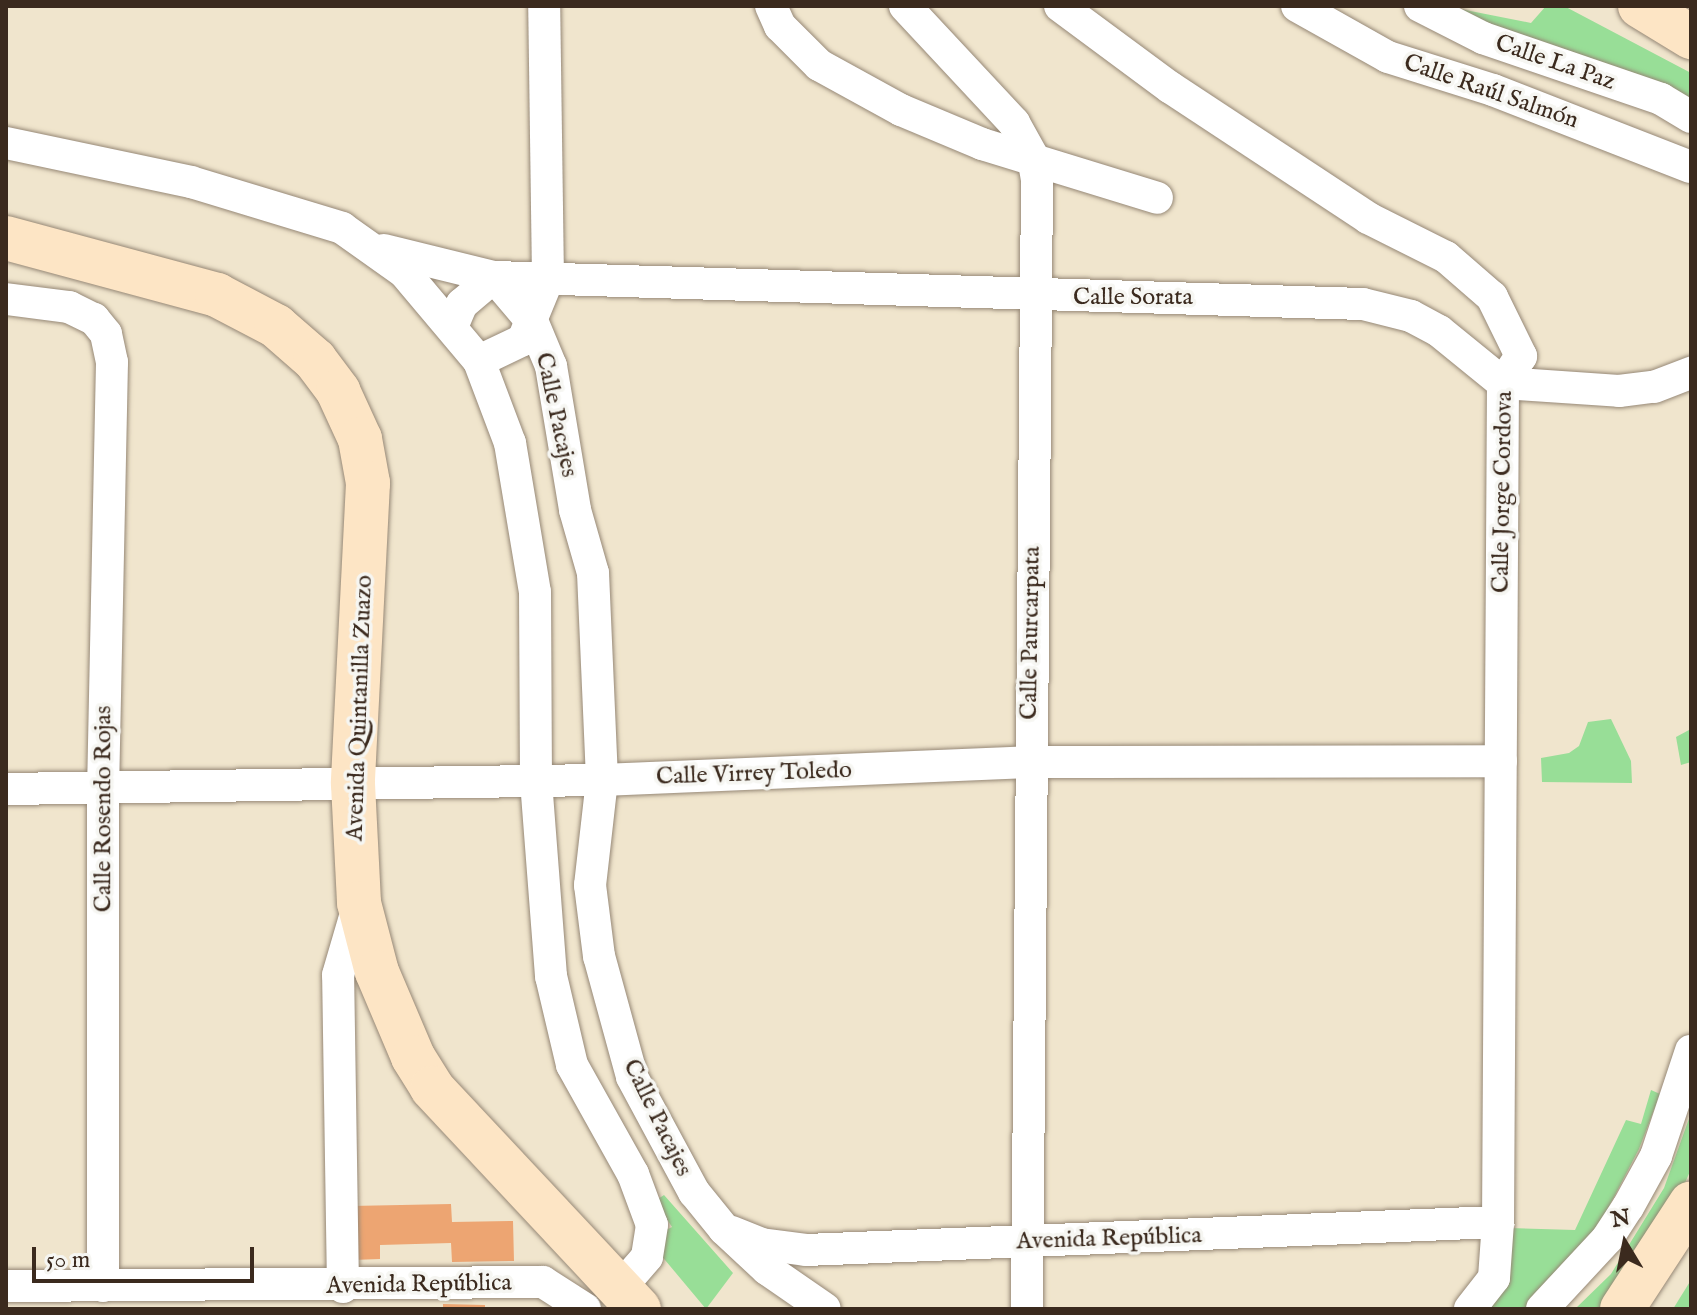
<!DOCTYPE html>
<meta charset="utf-8">
<style>
body{margin:0}
#map{position:relative;width:1697px;height:1315px;overflow:hidden;background:#f0e5cd;font-family:"IM FELL English",serif}
div>[style]{position:absolute}
.green>*{inset:0;background:#98de97}
.building>*{inset:0;background:#eda572}
.roads{filter:drop-shadow(0 0 2px #968876) drop-shadow(0 0 2px #968876)}
.street>*{height:32px;margin:-16px;padding:0 16px;transform-origin:16px;border-radius:16px;background:#fff}
.secondary>*{height:44px;margin:-22px;padding:0 22px;transform-origin:22px;border-radius:22px;background:#fde5c5}
span{translate:-50% -50%;white-space:nowrap;text-align:center;line-height:1.15;-webkit-text-stroke:7px #f6f6f2;paint-order:stroke}
.street-label{font-size:24px;color:#3b2a1e}
.frame{position:absolute;inset:0;border:8px solid #3b2a1e;pointer-events:none}
.north{position:absolute;left:1585px;top:1203px;width:80px;height:80px;-webkit-text-stroke:6px #f6f6f2;paint-order:stroke;rotate:350deg;font-size:22px;font-weight:700;line-height:32px;text-align:center;color:#3b2a1e}
.north::after{content:'';display:block;margin:auto;width:28px;height:36px;background:#3b2a1e;clip-path:polygon(50% 0,100% 100%,50% 72%,0 100%)}
.scale{position:absolute;left:32px;top:1247px;width:222px;height:36px;box-sizing:border-box;border:4px solid #3b2a1e;border-top:0;padding-left:10px;font-size:24px;line-height:28px;white-space:nowrap;color:#3b2a1e;-webkit-text-stroke:6px #f6f6f2;paint-order:stroke}
</style>
<div id="map">
<div class="green">
<div style="clip-path:polygon(1445px 6px,1531px 23px,1546px 6px,1564px 6px,1691px 73px,1691px 104px)"></div>
<div style="clip-path:polygon(1611px 719px,1631px 761px,1632px 783px,1542px 782px,1541px 758px,1569px 753px,1579px 746px,1588px 722px)"></div>
<div style="clip-path:polygon(1689px 730px,1691px 762px,1681px 765px,1676px 737px)"></div>
<div style="clip-path:polygon(1651px 1090px,1660px 1094px,1639px 1149px,1590px 1243px,1534px 1309px,1481px 1309px,1509px 1228px,1575px 1230px,1626px 1120px,1641px 1124px)"></div>
<div style="clip-path:polygon(1691px 1113px,1691px 1169px,1669px 1220px,1609px 1309px,1575px 1309px,1611px 1274px,1664px 1188px)"></div>
<div style="clip-path:polygon(664px 1195px,733px 1273px,706px 1309px,660px 1254px,664px 1231px,672px 1227px,655px 1201px)"></div>
<div style="clip-path:polygon(1691px 1280px,1691px 1309px,1673px 1309px)"></div>
</div>
<div class="building">
<div style="clip-path:polygon(451px 1204px,452px 1222px,513px 1221px,514px 1261px,452px 1262px,451px 1243px,380px 1245px,380px 1259px,352px 1260px,351px 1206px)"></div>
<div style="clip-path:polygon(443px 1304px,485px 1305px,485px 1309px,443px 1309px)"></div>
</div>
<div class="roads">
<div class="street">
<div style="left:771px;top:6px;width:22px;rotate:66deg"></div>
<div style="left:780px;top:26px;width:55px;rotate:45deg"></div>
<div style="left:819px;top:65px;width:94px;rotate:28.8deg"></div>
<div style="left:901px;top:110px;width:88px;rotate:22.8deg"></div>
<div style="left:982px;top:144px;width:183px;rotate:17.1deg"></div>
<div style="left:905px;top:6px;width:160px;rotate:47deg"></div>
<div style="left:1014px;top:123px;width:39px;rotate:61deg"></div>
<div style="left:1033px;top:157px;width:23px;rotate:80deg"></div>
<div style="left:1037px;top:180px;width:1129px;rotate:90.51deg"></div>
<div style="left:1060px;top:6px;width:138px;rotate:36.5deg"></div>
<div style="left:1171px;top:88px;width:236px;rotate:33.4deg"></div>
<div style="left:1368px;top:218px;width:87px;rotate:26.6deg"></div>
<div style="left:1446px;top:257px;width:61px;rotate:41deg"></div>
<div style="left:1492px;top:297px;width:66px;rotate:63.8deg"></div>
<div style="left:1521px;top:356px;width:32px;rotate:124deg"></div>
<div style="left:1503px;top:383px;width:839px;rotate:90.34deg"></div>
<div style="left:1498px;top:1222px;width:56px;rotate:94.1deg"></div>
<div style="left:1494px;top:1278px;width:39px;rotate:128deg"></div>
<div style="left:1297px;top:6px;width:104px;rotate:29.3deg"></div>
<div style="left:1388px;top:57px;width:110px;rotate:17.4deg"></div>
<div style="left:1493px;top:90px;width:212px;rotate:21.3deg"></div>
<div style="left:1420px;top:6px;width:71px;rotate:26.9deg"></div>
<div style="left:1483px;top:38px;width:188px;rotate:18.9deg"></div>
<div style="left:1661px;top:99px;width:35px;rotate:31deg"></div>
<div style="left:6px;top:143px;width:189px;rotate:11.9deg"></div>
<div style="left:191px;top:182px;width:158px;rotate:16.9deg"></div>
<div style="left:342px;top:228px;width:76px;rotate:35.4deg"></div>
<div style="left:404px;top:272px;width:116px;rotate:49.9deg"></div>
<div style="left:479px;top:361px;width:88px;rotate:69.3deg"></div>
<div style="left:510px;top:443px;width:151px;rotate:80.5deg"></div>
<div style="left:535px;top:592px;width:189px;rotate:89.7deg"></div>
<div style="left:536px;top:781px;width:196px;rotate:85.6deg"></div>
<div style="left:551px;top:976px;width:91px;rotate:76.7deg"></div>
<div style="left:572px;top:1065px;width:125px;rotate:60.8deg"></div>
<div style="left:633px;top:1174px;width:54px;rotate:69.6deg"></div>
<div style="left:652px;top:1225px;width:32px;rotate:99deg"></div>
<div style="left:647px;top:1257px;width:40px;rotate:131deg"></div>
<div style="left:384px;top:250px;width:113px;rotate:13.8deg"></div>
<div style="left:494px;top:277px;width:869px;rotate:1.78deg"></div>
<div style="left:1363px;top:304px;width:49px;rotate:14deg"></div>
<div style="left:1411px;top:316px;width:32px;rotate:28deg"></div>
<div style="left:1439px;top:331px;width:82px;rotate:39.1deg"></div>
<div style="left:1503px;top:383px;width:116px;rotate:3.9deg"></div>
<div style="left:1619px;top:391px;width:35px;rotate:-7deg"></div>
<div style="left:1654px;top:387px;width:40px;rotate:-21deg"></div>
<div style="left:494px;top:277px;width:60px;rotate:49.7deg"></div>
<div style="left:533px;top:323px;width:47px;rotate:67.3deg"></div>
<div style="left:551px;top:366px;width:146px;rotate:80.5deg"></div>
<div style="left:575px;top:510px;width:66px;rotate:74.1deg"></div>
<div style="left:593px;top:573px;width:207px;rotate:87.5deg"></div>
<div style="left:602px;top:780px;width:106px;rotate:96.5deg"></div>
<div style="left:590px;top:885px;width:72px;rotate:82.8deg"></div>
<div style="left:599px;top:956px;width:125px;rotate:74.7deg"></div>
<div style="left:632px;top:1077px;width:131px;rotate:61.7deg"></div>
<div style="left:694px;top:1192px;width:48px;rotate:51deg"></div>
<div style="left:724px;top:1229px;width:59px;rotate:42.9deg"></div>
<div style="left:767px;top:1269px;width:70px;rotate:34.6deg"></div>
<div style="left:6px;top:299px;width:64px;rotate:7.2deg"></div>
<div style="left:69px;top:307px;width:28px;rotate:26deg"></div>
<div style="left:94px;top:319px;width:19px;rotate:51deg"></div>
<div style="left:106px;top:334px;width:29px;rotate:78deg"></div>
<div style="left:112px;top:362px;width:422px;rotate:91.2deg"></div>
<div style="left:103px;top:784px;width:502px;rotate:90deg"></div>
<div style="left:452px;top:327px;width:25px;rotate:-67deg"></div>
<div style="left:462px;top:304px;width:42px;rotate:-40.2deg"></div>
<div style="left:479px;top:361px;width:49px;rotate:-25.5deg"></div>
<div style="left:523px;top:340px;width:66px;rotate:-67.7deg"></div>
<div style="left:548px;top:279px;width:273px;rotate:-90.8deg"></div>
<div style="left:6px;top:789px;width:596px;rotate:-0.87deg"></div>
<div style="left:602px;top:780px;width:427px;rotate:-2.4deg"></div>
<div style="left:1029px;top:762px;width:472px;rotate:-0.1deg"></div>
<div style="left:732px;top:1232px;width:31px;rotate:22deg"></div>
<div style="left:761px;top:1244px;width:45px;rotate:7.6deg"></div>
<div style="left:806px;top:1250px;width:693px;rotate:-2.32deg"></div>
<div style="left:6px;top:1286px;width:537px;rotate:-0.43deg"></div>
<div style="left:543px;top:1282px;width:50px;rotate:32.7deg"></div>
<div style="left:343px;top:1287px;width:312px;rotate:-90.9deg"></div>
<div style="left:338px;top:975px;width:75px;rotate:-73.7deg"></div>
<div style="left:1542px;top:1309px;width:96px;rotate:-47.1deg"></div>
<div style="left:1607px;top:1239px;width:38px;rotate:-57deg"></div>
<div style="left:1628px;top:1207px;width:58px;rotate:-61.2deg"></div>
<div style="left:1656px;top:1156px;width:111px;rotate:-71.6deg"></div>
</div>
<div class="secondary">
<div style="left:1640px;top:6px;width:60px;rotate:31.3deg"></div>
<div style="left:6px;top:238px;width:219px;rotate:15.1deg"></div>
<div style="left:217px;top:295px;width:67px;rotate:27.7deg"></div>
<div style="left:276px;top:326px;width:52px;rotate:41.1deg"></div>
<div style="left:315px;top:360px;width:39px;rotate:53deg"></div>
<div style="left:338px;top:391px;width:53px;rotate:65.4deg"></div>
<div style="left:360px;top:439px;width:45px;rotate:79.7deg"></div>
<div style="left:368px;top:483px;width:301px;rotate:92.9deg"></div>
<div style="left:353px;top:784px;width:119px;rotate:87.1deg"></div>
<div style="left:359px;top:903px;width:71px;rotate:75.4deg"></div>
<div style="left:377px;top:972px;width:92px;rotate:67deg"></div>
<div style="left:413px;top:1057px;width:36px;rotate:58deg"></div>
<div style="left:432px;top:1088px;width:303px;rotate:46.9deg"></div>
<div style="left:1622px;top:1309px;width:126px;rotate:-56.9deg"></div>
</div>
</div>
<div class="street-label">
<span style="left:1555px;top:63px;rotate:19deg">Calle La Paz</span>
<span style="left:1491px;top:92px;rotate:19deg">Calle Raúl Salmón</span>
<span style="left:1133px;top:298px">Calle Sorata</span>
<span style="left:556px;top:415px;rotate:78deg">Calle Pacajes</span>
<span style="left:1503px;top:492px;rotate:-89deg">Calle Jorge Cordova</span>
<span style="left:1031px;top:633px;rotate:-89deg">Calle Paurcarpata</span>
<span style="left:360px;top:708px;rotate:-88deg">Avenida Quintanilla Zuazo</span>
<span style="left:754px;top:774px;rotate:-2deg">Calle Virrey Toledo</span>
<span style="left:104px;top:809px;rotate:-90deg">Calle Rosendo Rojas</span>
<span style="left:657px;top:1118px;rotate:64deg">Calle Pacajes</span>
<span style="left:1109px;top:1239px;rotate:-2deg">Avenida República</span>
<span style="left:419px;top:1285px;rotate:-1deg">Avenida República</span>
</div>
<div class="frame"></div>
<div class="north">N</div>
<div class="scale">50 m</div>
</div>
